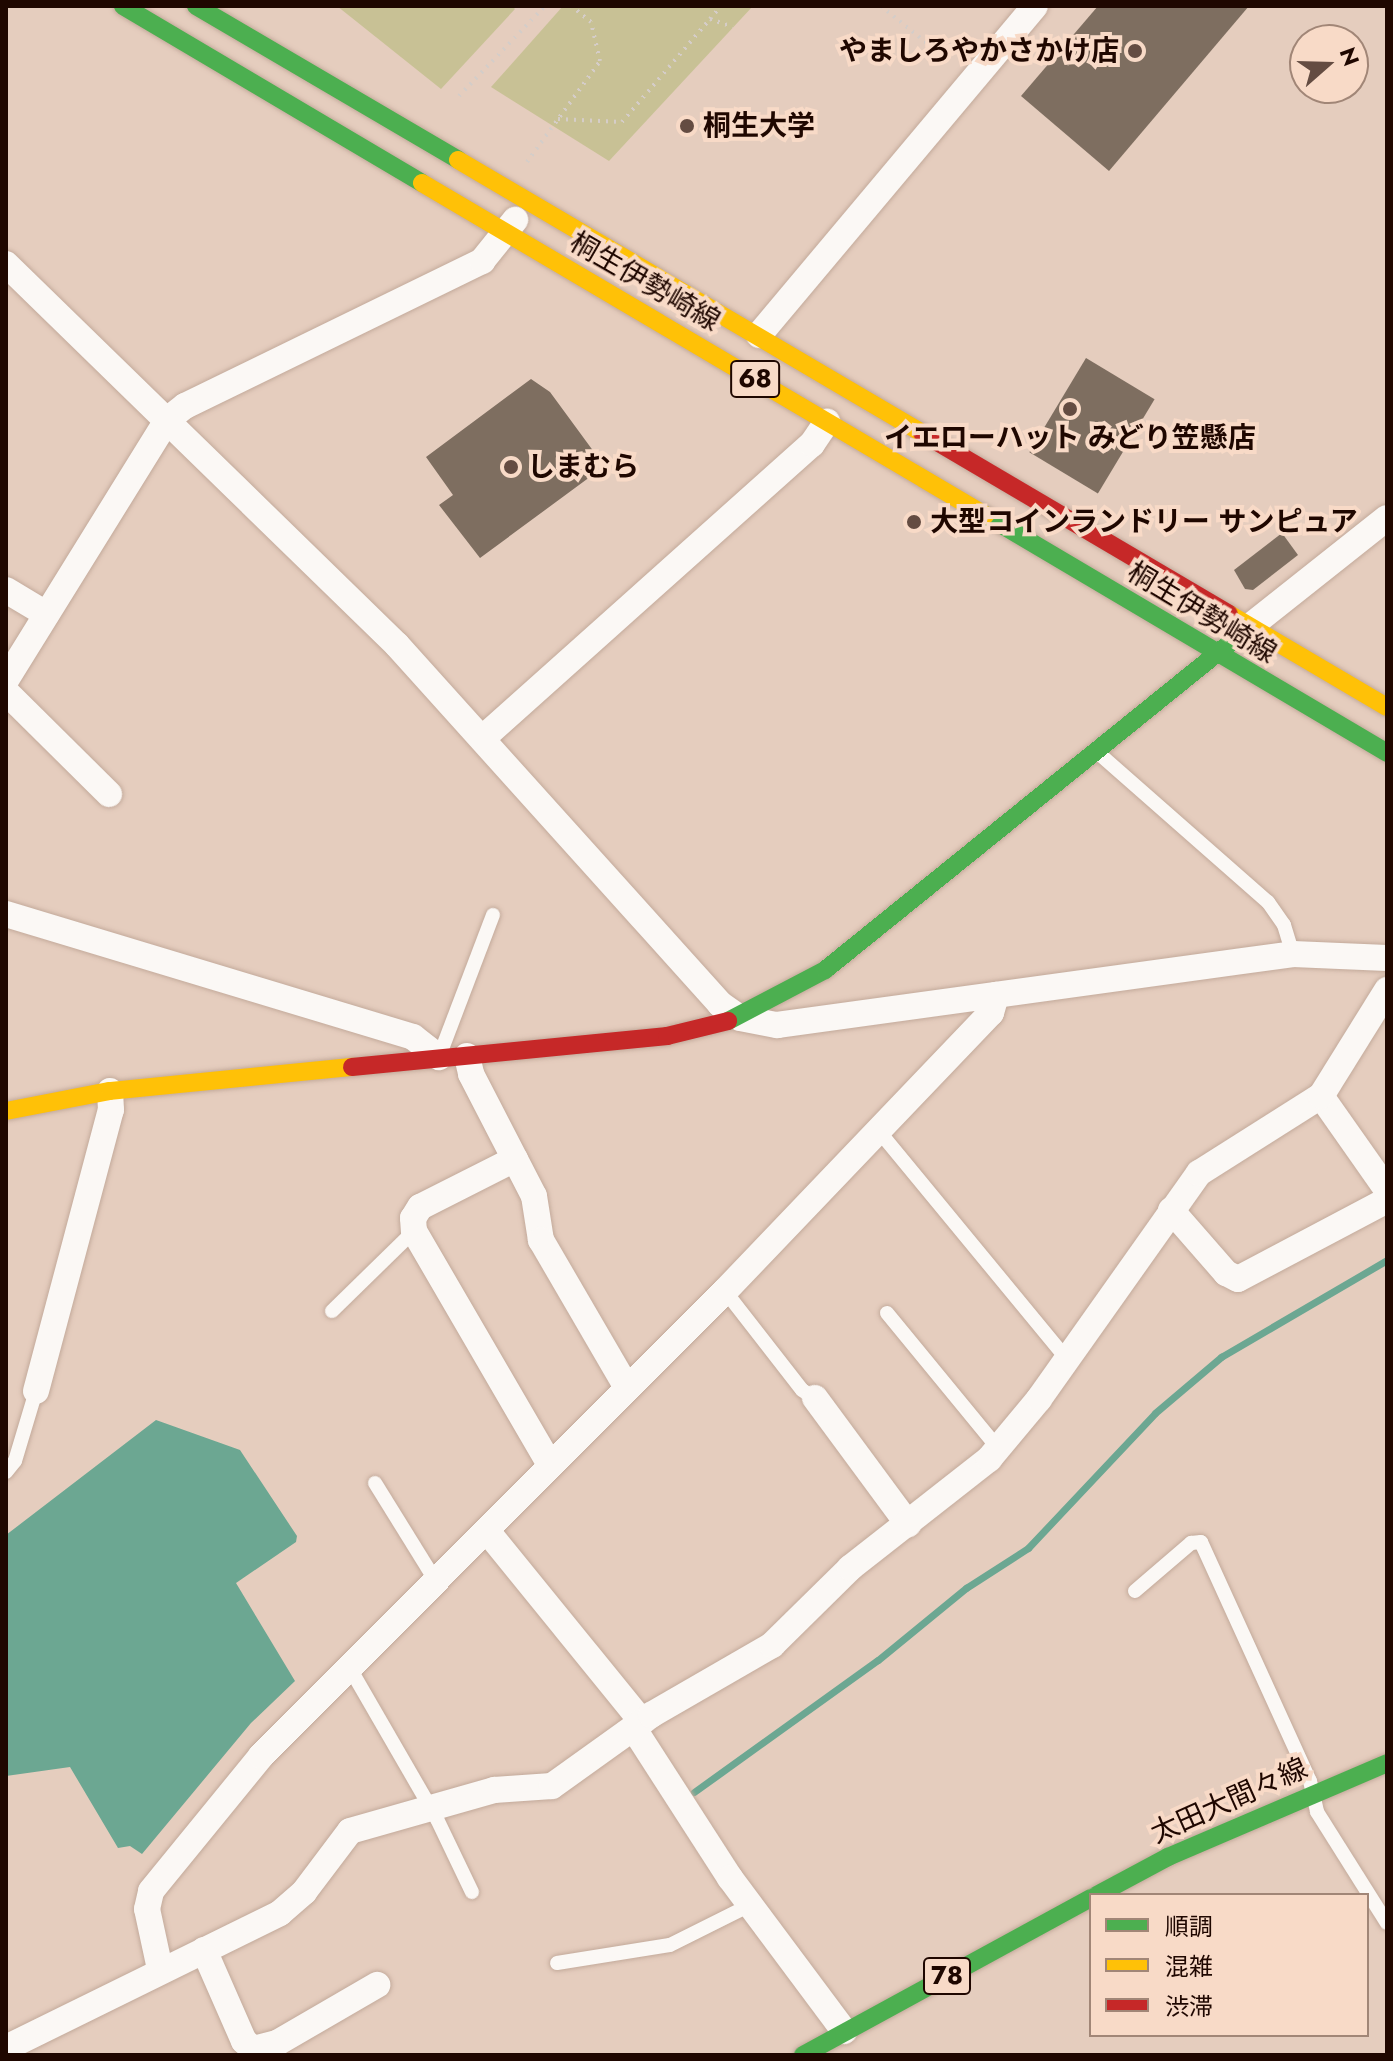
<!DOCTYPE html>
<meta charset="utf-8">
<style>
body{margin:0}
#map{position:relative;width:1393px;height:2061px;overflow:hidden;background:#e5cdbe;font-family:Jost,"Noto Sans JP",sans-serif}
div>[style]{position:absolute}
.green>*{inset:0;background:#c8c195}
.water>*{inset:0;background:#6ca792}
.stream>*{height:7px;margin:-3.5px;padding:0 3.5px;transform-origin:3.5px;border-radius:3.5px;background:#6ca792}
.building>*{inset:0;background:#7e6e60;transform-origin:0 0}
.path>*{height:4px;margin-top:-2px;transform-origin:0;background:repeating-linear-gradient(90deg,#d5cdc8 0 2px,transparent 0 8px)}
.roads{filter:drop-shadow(0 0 2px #c3aa9b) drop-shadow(0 0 2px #c3aa9b)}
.lane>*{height:14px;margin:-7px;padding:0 7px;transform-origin:7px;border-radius:7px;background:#fbf8f5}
.street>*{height:26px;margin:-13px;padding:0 13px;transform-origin:13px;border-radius:13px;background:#fbf8f5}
.fast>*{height:18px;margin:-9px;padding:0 9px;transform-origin:9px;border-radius:9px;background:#4caf50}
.slow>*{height:18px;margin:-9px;padding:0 9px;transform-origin:9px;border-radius:9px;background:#ffc107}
.jam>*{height:18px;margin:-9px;padding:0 9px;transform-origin:9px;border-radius:9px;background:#c62828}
.dots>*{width:22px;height:22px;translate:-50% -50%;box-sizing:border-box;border:4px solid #f8dac7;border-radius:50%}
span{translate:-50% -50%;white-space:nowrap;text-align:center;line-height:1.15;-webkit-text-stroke:8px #f8dac7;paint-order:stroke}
.shield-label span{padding:2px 6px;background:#f8dac7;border:2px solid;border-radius:6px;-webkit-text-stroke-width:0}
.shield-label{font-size:26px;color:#1f0700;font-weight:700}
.poi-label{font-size:28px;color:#1f0700;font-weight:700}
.right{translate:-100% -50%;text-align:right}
.left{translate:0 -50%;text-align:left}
.street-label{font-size:28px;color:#1f0700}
.frame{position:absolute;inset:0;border:8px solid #1f0700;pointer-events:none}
.legend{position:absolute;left:1089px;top:1893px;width:280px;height:144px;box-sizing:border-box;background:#f8dac7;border:2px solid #a18677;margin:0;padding:10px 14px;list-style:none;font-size:24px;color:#1f0700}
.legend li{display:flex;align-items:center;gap:16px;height:40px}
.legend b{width:40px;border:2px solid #a18677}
.north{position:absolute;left:1289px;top:24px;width:80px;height:80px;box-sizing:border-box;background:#f8dac7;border:2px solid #a18677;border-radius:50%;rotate:70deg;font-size:22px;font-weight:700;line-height:32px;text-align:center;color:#1f0700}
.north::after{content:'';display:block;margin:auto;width:28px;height:36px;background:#644c42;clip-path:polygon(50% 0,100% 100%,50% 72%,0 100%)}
</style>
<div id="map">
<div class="green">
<div style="clip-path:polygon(337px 6px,512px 6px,515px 9px,441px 89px)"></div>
<div style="clip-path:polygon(563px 6px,753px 6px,609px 161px,491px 87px)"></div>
</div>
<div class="water">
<div style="clip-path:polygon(156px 1420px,240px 1450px,297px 1536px,296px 1542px,236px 1583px,295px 1681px,251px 1723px,142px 1854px,130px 1846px,118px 1848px,70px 1767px,6px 1776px,6px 1535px)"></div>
</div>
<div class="stream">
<div style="left:694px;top:1792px;width:226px;rotate:-35.7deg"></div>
<div style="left:878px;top:1660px;width:114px;rotate:-39.3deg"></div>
<div style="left:966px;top:1588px;width:74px;rotate:-32.8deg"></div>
<div style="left:1028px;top:1548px;width:185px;rotate:-46.7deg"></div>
<div style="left:1155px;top:1413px;width:87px;rotate:-40.3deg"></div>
<div style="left:1221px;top:1357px;width:192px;rotate:-30.3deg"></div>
</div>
<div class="building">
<div style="clip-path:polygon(1098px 6px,1249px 6px,1109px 171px,1021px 96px)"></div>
<div style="left:1086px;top:358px;width:80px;height:110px;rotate:31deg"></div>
<div style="clip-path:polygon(531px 379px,550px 392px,594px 452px,598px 471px,480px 558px,439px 505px,453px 495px,426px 457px)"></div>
<div style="clip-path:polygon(1282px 533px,1298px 555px,1253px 590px,1245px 589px,1234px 570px)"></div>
</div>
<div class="path">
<div style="left:881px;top:6px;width:75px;rotate:39deg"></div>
<div style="left:710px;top:19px;width:17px;rotate:-50deg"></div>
<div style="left:459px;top:96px;width:124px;rotate:-46.3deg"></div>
<div style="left:558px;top:119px;width:64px;rotate:2.7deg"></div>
<div style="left:622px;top:122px;width:135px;rotate:-49.5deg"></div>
<div style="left:710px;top:19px;width:24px;rotate:19deg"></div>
<div style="left:527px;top:162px;width:125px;rotate:-54.1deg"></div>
<div style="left:600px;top:61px;width:40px;rotate:-103deg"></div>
<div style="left:591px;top:22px;width:26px;rotate:-141deg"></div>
</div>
<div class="roads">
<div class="lane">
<div style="left:1096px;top:751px;width:229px;rotate:41.3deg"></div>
<div style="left:1268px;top:902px;width:28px;rotate:55deg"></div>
<div style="left:1284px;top:925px;width:30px;rotate:73deg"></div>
<div style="left:439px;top:1057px;width:152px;rotate:-69.2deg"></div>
<div style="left:878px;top:1130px;width:296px;rotate:50.5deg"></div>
<div style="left:725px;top:1291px;width:125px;rotate:52.1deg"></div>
<div style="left:802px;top:1390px;width:15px;rotate:32deg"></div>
<div style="left:332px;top:1311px;width:115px;rotate:-44.3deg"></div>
<div style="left:887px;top:1313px;width:175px;rotate:50.6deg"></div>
<div style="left:6px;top:1472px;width:14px;rotate:-51deg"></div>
<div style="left:15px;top:1461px;width:73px;rotate:-73.3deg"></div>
<div style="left:375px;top:1483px;width:118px;rotate:58.2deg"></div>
<div style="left:1135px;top:1591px;width:74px;rotate:-40.6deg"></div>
<div style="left:1191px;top:1543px;width:10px;rotate:-6deg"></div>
<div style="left:1201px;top:1542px;width:263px;rotate:65.5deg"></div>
<div style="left:1310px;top:1781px;width:32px;rotate:77deg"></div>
<div style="left:1317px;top:1812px;width:131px;rotate:57.8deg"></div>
<div style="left:351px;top:1670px;width:172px;rotate:60deg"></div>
<div style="left:437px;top:1819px;width:81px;rotate:64.4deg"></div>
<div style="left:557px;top:1963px;width:114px;rotate:-9.1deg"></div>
<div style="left:670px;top:1945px;width:89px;rotate:-26.6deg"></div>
</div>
<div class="street">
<div style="left:6px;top:264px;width:546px;rotate:44.26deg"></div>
<div style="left:397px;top:645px;width:483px;rotate:48deg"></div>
<div style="left:720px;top:1004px;width:24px;rotate:35deg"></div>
<div style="left:740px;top:1018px;width:38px;rotate:11deg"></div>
<div style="left:777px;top:1025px;width:521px;rotate:-7.83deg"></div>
<div style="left:1293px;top:954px;width:94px;rotate:2.4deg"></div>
<div style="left:759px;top:335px;width:429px;rotate:-50deg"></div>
<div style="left:6px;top:590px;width:47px;rotate:31deg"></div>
<div style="left:1248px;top:628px;width:177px;rotate:-38.4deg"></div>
<div style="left:6px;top:680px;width:306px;rotate:-58.2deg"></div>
<div style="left:167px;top:420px;width:23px;rotate:-38deg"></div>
<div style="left:185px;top:406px;width:331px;rotate:-26deg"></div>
<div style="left:482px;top:261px;width:53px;rotate:-51.2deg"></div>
<div style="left:6px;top:692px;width:145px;rotate:44.7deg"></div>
<div style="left:484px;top:737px;width:440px;rotate:-41.8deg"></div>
<div style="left:812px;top:444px;width:27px;rotate:-56deg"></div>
<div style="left:6px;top:914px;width:425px;rotate:16.8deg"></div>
<div style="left:413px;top:1037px;width:33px;rotate:38deg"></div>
<div style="left:467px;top:1056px;width:18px;rotate:77deg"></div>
<div style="left:471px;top:1074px;width:137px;rotate:62.7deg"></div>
<div style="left:534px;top:1196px;width:45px;rotate:81deg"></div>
<div style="left:541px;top:1240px;width:171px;rotate:59.8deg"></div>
<div style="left:1321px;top:1096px;width:115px;rotate:54.9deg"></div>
<div style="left:515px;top:1159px;width:106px;rotate:153.2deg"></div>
<div style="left:420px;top:1207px;width:13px;rotate:122deg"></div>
<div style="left:413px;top:1218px;width:13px;rotate:86deg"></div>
<div style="left:414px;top:1231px;width:271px;rotate:59.8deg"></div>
<div style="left:1171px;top:1210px;width:84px;rotate:48.9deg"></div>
<div style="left:1226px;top:1273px;width:13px;rotate:27deg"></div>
<div style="left:1238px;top:1279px;width:169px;rotate:-27.9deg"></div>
<div style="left:36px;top:1391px;width:291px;rotate:-75.1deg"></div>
<div style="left:111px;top:1110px;width:19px;rotate:-93deg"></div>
<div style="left:815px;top:1398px;width:157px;rotate:53.6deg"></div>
<div style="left:487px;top:1531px;width:246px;rotate:50.9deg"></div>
<div style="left:634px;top:1729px;width:177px;rotate:57.2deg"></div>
<div style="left:730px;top:1878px;width:191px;rotate:53.3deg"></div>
<div style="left:204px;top:1950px;width:99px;rotate:66.3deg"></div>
<div style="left:244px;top:2041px;width:12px;rotate:42deg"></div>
<div style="left:253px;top:2049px;width:25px;rotate:-14deg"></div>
<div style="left:277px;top:2043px;width:116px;rotate:-30.1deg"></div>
<div style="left:160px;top:1969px;width:61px;rotate:-102.2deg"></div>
<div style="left:147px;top:1909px;width:18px;rotate:-77deg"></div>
<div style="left:151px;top:1891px;width:174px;rotate:-50.8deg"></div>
<div style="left:261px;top:1756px;width:657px;rotate:-45.06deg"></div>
<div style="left:725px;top:1291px;width:385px;rotate:-46.3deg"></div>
<div style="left:991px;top:1013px;width:19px;rotate:-74deg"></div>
<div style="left:6px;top:2048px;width:305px;rotate:-26.2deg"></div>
<div style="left:280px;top:1913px;width:32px;rotate:-41deg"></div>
<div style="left:304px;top:1892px;width:76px;rotate:-53deg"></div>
<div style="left:350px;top:1831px;width:150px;rotate:-15.9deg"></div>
<div style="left:494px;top:1790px;width:58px;rotate:-3.9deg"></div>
<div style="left:552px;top:1786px;width:122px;rotate:-35.6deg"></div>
<div style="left:651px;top:1715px;width:140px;rotate:-30deg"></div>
<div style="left:772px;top:1645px;width:110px;rotate:-44.6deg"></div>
<div style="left:850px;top:1568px;width:177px;rotate:-38.1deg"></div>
<div style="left:989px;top:1459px;width:78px;rotate:-50.2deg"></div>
<div style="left:1039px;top:1399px;width:277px;rotate:-54.7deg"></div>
<div style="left:1199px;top:1173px;width:144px;rotate:-32.3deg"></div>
<div style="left:1321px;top:1096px;width:125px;rotate:-58.1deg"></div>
</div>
<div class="fast">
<div style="left:123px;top:6px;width:347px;rotate:30.6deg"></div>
<div style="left:196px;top:6px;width:304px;rotate:30.4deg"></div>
<div style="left:985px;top:515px;width:467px;rotate:30.6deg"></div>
<div style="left:728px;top:1021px;width:110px;rotate:-27.7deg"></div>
<div style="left:825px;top:970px;width:535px;rotate:-38.93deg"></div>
<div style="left:1097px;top:1895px;width:81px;rotate:-28.2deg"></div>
<div style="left:1168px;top:1857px;width:238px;rotate:-23.2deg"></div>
<div style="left:803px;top:2055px;width:328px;rotate:-28.6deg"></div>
</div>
<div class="slow">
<div style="left:458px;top:160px;width:538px;rotate:30.47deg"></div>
<div style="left:422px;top:183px;width:654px;rotate:30.53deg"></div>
<div style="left:1229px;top:614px;width:183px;rotate:30.5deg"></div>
<div style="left:6px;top:1111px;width:106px;rotate:-10.9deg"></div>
<div style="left:110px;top:1091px;width:243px;rotate:-5.7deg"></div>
</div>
<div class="jam">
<div style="left:922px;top:433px;width:356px;rotate:30.5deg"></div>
<div style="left:352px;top:1067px;width:317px;rotate:-5.6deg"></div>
<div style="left:667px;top:1036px;width:63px;rotate:-13.8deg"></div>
</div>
</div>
<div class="dots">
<div style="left:1135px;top:51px;background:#644c42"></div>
<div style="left:687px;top:126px;background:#644c42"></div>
<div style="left:1070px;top:409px;background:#644c42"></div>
<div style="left:511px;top:467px;background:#644c42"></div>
<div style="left:914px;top:522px;background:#644c42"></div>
</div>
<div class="shield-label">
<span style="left:755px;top:379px">68</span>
<span style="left:947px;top:1976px">78</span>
</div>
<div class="poi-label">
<span class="right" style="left:1119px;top:51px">やましろやかさかけ店</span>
<span class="left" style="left:703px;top:126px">桐生大学</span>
<span style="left:1070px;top:438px">イエローハット みどり笠懸店</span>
<span class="left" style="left:527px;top:467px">しまむら</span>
<span class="left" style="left:930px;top:522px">大型コインランドリー サンピュア</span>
</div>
<div class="street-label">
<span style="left:645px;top:282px;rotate:30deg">桐生伊勢崎線</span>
<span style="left:1202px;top:613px;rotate:31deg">桐生伊勢崎線</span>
<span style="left:1229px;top:1801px;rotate:-24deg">太田大間々線</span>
</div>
<div class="frame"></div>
<ul class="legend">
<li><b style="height:10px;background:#4caf50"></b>順調</li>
<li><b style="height:10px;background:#ffc107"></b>混雑</li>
<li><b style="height:10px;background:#c62828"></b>渋滞</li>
</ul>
<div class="north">N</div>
</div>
